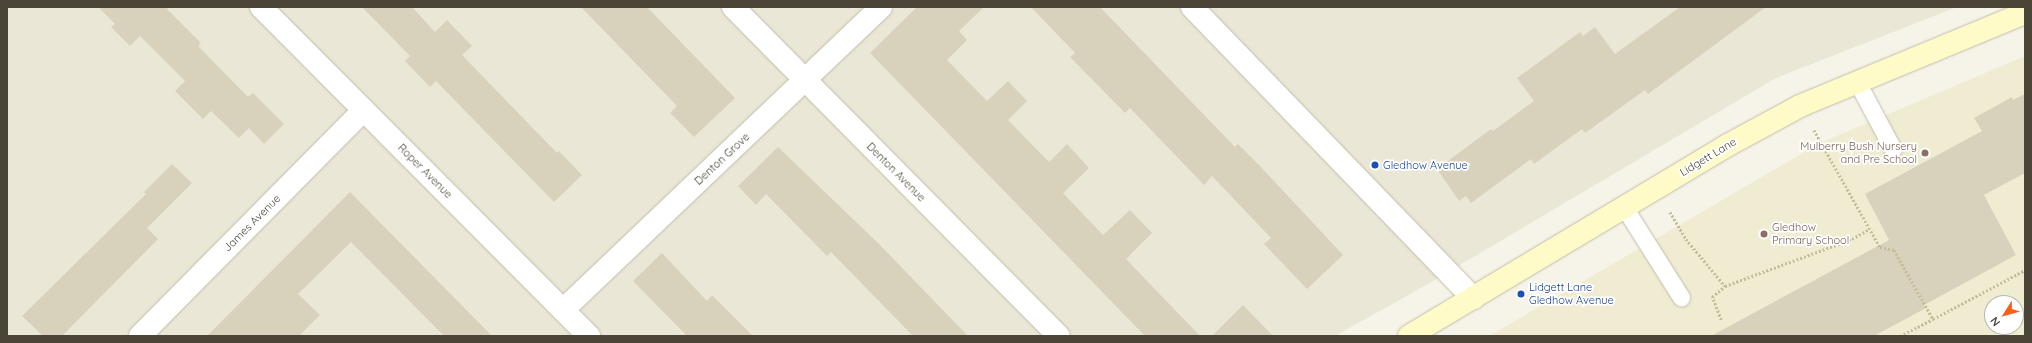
<!DOCTYPE html>
<style>
body{margin:0}
#map{position:relative;width:2032px;height:343px;overflow:hidden;background:#f6f4e8;font-family:Quicksand,sans-serif}
div>[style]{position:absolute}
.residential>*{inset:0;background:#eae7d6}
.education>*{inset:0;background:#f0ecd1}
.building>*{inset:0;background:#d8d2bd}
.path>*{height:2.5px;margin-top:-1.25px;transform-origin:0;background:repeating-linear-gradient(90deg,#c5bd9a 0 2px,transparent 0 4px)}
.roads{filter:drop-shadow(0 0 1px #c2beaa) drop-shadow(0 0 1px #c2beaa)}
.lane>*{height:17px;margin:-8.5px;padding:0 8.5px;transform-origin:8.5px;border-radius:8.5px;background:#fff}
.street>*{height:22px;margin:-11px;padding:0 11px;transform-origin:11px;border-radius:11px;background:#fff}
.secondary>*{height:22px;margin:-11px;padding:0 11px;transform-origin:11px;border-radius:11px;background:#fffbc9}
.dots>*{width:11px;height:11px;translate:-50% -50%;box-sizing:border-box;border:2px solid #fff;border-radius:50%}
span{translate:-50% -50%;white-space:nowrap;text-align:center;line-height:1.15;-webkit-text-stroke:3.5px #fff;paint-order:stroke}
.education-label{font-size:11px;color:#785e54}
.right{translate:-100% -50%;text-align:right}
.left{translate:0 -50%;text-align:left}
.street-label{font-size:11px;color:#4a4536}
.transit-label{font-size:11px;color:#164399}
.frame{position:absolute;inset:0;border:8px solid #4a4536;pointer-events:none}
.north{position:absolute;left:1984px;top:295px;width:40px;height:40px;box-sizing:border-box;background:#fff;border:1px solid #b7b5af;border-radius:50%;rotate:233deg;font-size:11px;font-weight:700;line-height:16px;text-align:center;color:#4a4536}
.north::after{content:'';display:block;margin:auto;width:14px;height:18px;background:#ff5e16;clip-path:polygon(50% 0,100% 100%,50% 72%,0 100%)}
</style>
<div id="map">
<div class="residential">
<div style="clip-path:polygon(7px 7px,1957px 7px,1776px 78px,1421px 288px,1335px 336px,7px 336px)"></div>
</div>
<div class="education">
<div style="clip-path:polygon(evenodd,2025px 56px,2025px 336px,1489px 336px,1820px 143px,2025px 56px,1992px 303px,2016px 303px,2016px 327px,1992px 327px,1992px 303px)"></div>
</div>
<div class="building">
<div style="clip-path:polygon(98px 7px,169px 7px,167px 9px,201px 43px,198px 46px,248px 97px,253px 93px,284px 124px,264px 144px,249px 128px,239px 138px,211px 111px,203px 119px,175px 91px,185px 81px,140px 36px,130px 46px,111px 27px,115px 24px)"></div>
<div style="clip-path:polygon(362px 7px,412px 7px,435px 32px,447px 20px,472px 46px,462px 55px,557px 153px,559px 151px,582px 175px,554px 202px,436px 81px,430px 87px,405px 61px,410px 56px)"></div>
<div style="clip-path:polygon(581px 7px,647px 7px,735px 98px,694px 137px,670px 113px,677px 106px)"></div>
<div style="clip-path:polygon(917px 7px,984px 7px,959px 31px,967px 40px,947px 60px,987px 101px,1008px 81px,1027px 101px,1008px 120px,1049px 162px,1067px 144px,1089px 168px,1063px 193px,1103px 235px,1130px 210px,1152px 233px,1126px 259px,1200px 336px,1145px 336px,870px 53px)"></div>
<div style="clip-path:polygon(1031px 7px,1100px 7px,1235px 147px,1238px 144px,1259px 165px,1343px 255px,1307px 289px,1264px 244px,1271px 238px,1212px 176px,1204px 185px,1130px 108px,1125px 113px,1070px 57px,1075px 53px)"></div>
<div style="clip-path:polygon(1680px 7px,1766px 7px,1648px 94px,1645px 90px,1585px 133px,1582px 129px,1534px 164px,1531px 159px,1471px 203px,1466px 196px,1459px 201px,1437px 169px,1491px 129px,1493px 131px,1534px 101px,1517px 78px,1580px 32px,1583px 36px,1595px 27px,1615px 54px)"></div>
<div style="clip-path:polygon(2025px 94px,2025px 173px,1984px 195px,2016px 255px,1924px 305px,1926px 308px,1874px 336px,1711px 336px,1889px 240px,1865px 194px,1982px 131px,1974px 118px,2012px 97px,2013px 100px)"></div>
<div style="clip-path:polygon(778px 147px,879px 244px,968px 336px,913px 336px,831px 252px,827px 256px,766px 194px,756px 205px,738px 186px)"></div>
<div style="clip-path:polygon(172px 164px,192px 183px,147px 228px,158px 239px,62px 336px,43px 336px,22px 316px,146px 194px,144px 192px)"></div>
<div style="clip-path:polygon(350px 192px,492px 336px,444px 336px,351px 242px,298px 294px,320px 315px,299px 336px,207px 336px)"></div>
<div style="clip-path:polygon(662px 253px,707px 301px,712px 295px,753px 336px,687px 336px,633px 281px)"></div>
<div style="clip-path:polygon(1243px 305px,1273px 336px,1212px 336px)"></div>
</div>
<div class="path">
<div style="left:1814px;top:130px;width:134px;rotate:60.6deg"></div>
<div style="left:1880px;top:247px;width:14px;rotate:12deg"></div>
<div style="left:1894px;top:250px;width:79px;rotate:60.5deg"></div>
<div style="left:1933px;top:319px;width:104px;rotate:-28deg"></div>
<div style="left:1670px;top:212px;width:31px;rotate:59deg"></div>
<div style="left:1686px;top:239px;width:61px;rotate:50.3deg"></div>
<div style="left:1725px;top:286px;width:135px;rotate:-20.3deg"></div>
<div style="left:1852px;top:239px;width:20px;rotate:-30deg"></div>
<div style="left:1721px;top:320px;width:25px;rotate:-111deg"></div>
<div style="left:1712px;top:297px;width:17px;rotate:-40deg"></div>
<div style="left:1900px;top:336px;width:37px;rotate:-27deg"></div>
</div>
<div class="roads">
<div class="lane">
<div style="left:1857px;top:82px;width:76px;rotate:61.8deg"></div>
<div style="left:1624px;top:207px;width:107px;rotate:57.7deg"></div>
</div>
<div class="street">
<div style="left:261px;top:7px;width:465px;rotate:45.1deg"></div>
<div style="left:733px;top:7px;width:463px;rotate:45.3deg"></div>
<div style="left:1192px;top:7px;width:405px;rotate:46deg"></div>
<div style="left:563px;top:310px;width:439px;rotate:-43.6deg"></div>
<div style="left:140px;top:336px;width:318px;rotate:-45.3deg"></div>
</div>
<div class="secondary">
<div style="left:1409px;top:336px;width:372px;rotate:-30.9deg"></div>
<div style="left:1728px;top:145px;width:82px;rotate:-28.4deg"></div>
<div style="left:1800px;top:106px;width:243px;rotate:-22.5deg"></div>
</div>
</div>
<div class="dots">
<div style="left:1925px;top:153px;background:#8d6e63"></div>
<div style="left:1375px;top:165px;background:#1a4fb4"></div>
<div style="left:1764px;top:234px;background:#8d6e63"></div>
<div style="left:1521px;top:294px;background:#1a4fb4"></div>
</div>
<div class="education-label">
<span class="right" style="left:1917px;top:153px">Mulberry Bush Nursery<br>and Pre School</span>
<span class="left" style="left:1772px;top:234px">Gledhow<br>Primary School</span>
</div>
<div class="street-label">
<span style="left:1708px;top:157px;rotate:-31deg">Lidgett Lane</span>
<span style="left:722px;top:159px;rotate:-43deg">Denton Grove</span>
<span style="left:425px;top:171px;rotate:45deg">Roper Avenue</span>
<span style="left:896px;top:172px;rotate:45deg">Denton Avenue</span>
<span style="left:252px;top:223px;rotate:-45deg">James Avenue</span>
</div>
<div class="transit-label">
<span class="left" style="left:1383px;top:165px">Gledhow Avenue</span>
<span class="left" style="left:1529px;top:294px">Lidgett Lane<br>Gledhow Avenue</span>
</div>
<div class="frame"></div>
<div class="north">N</div>
</div>
